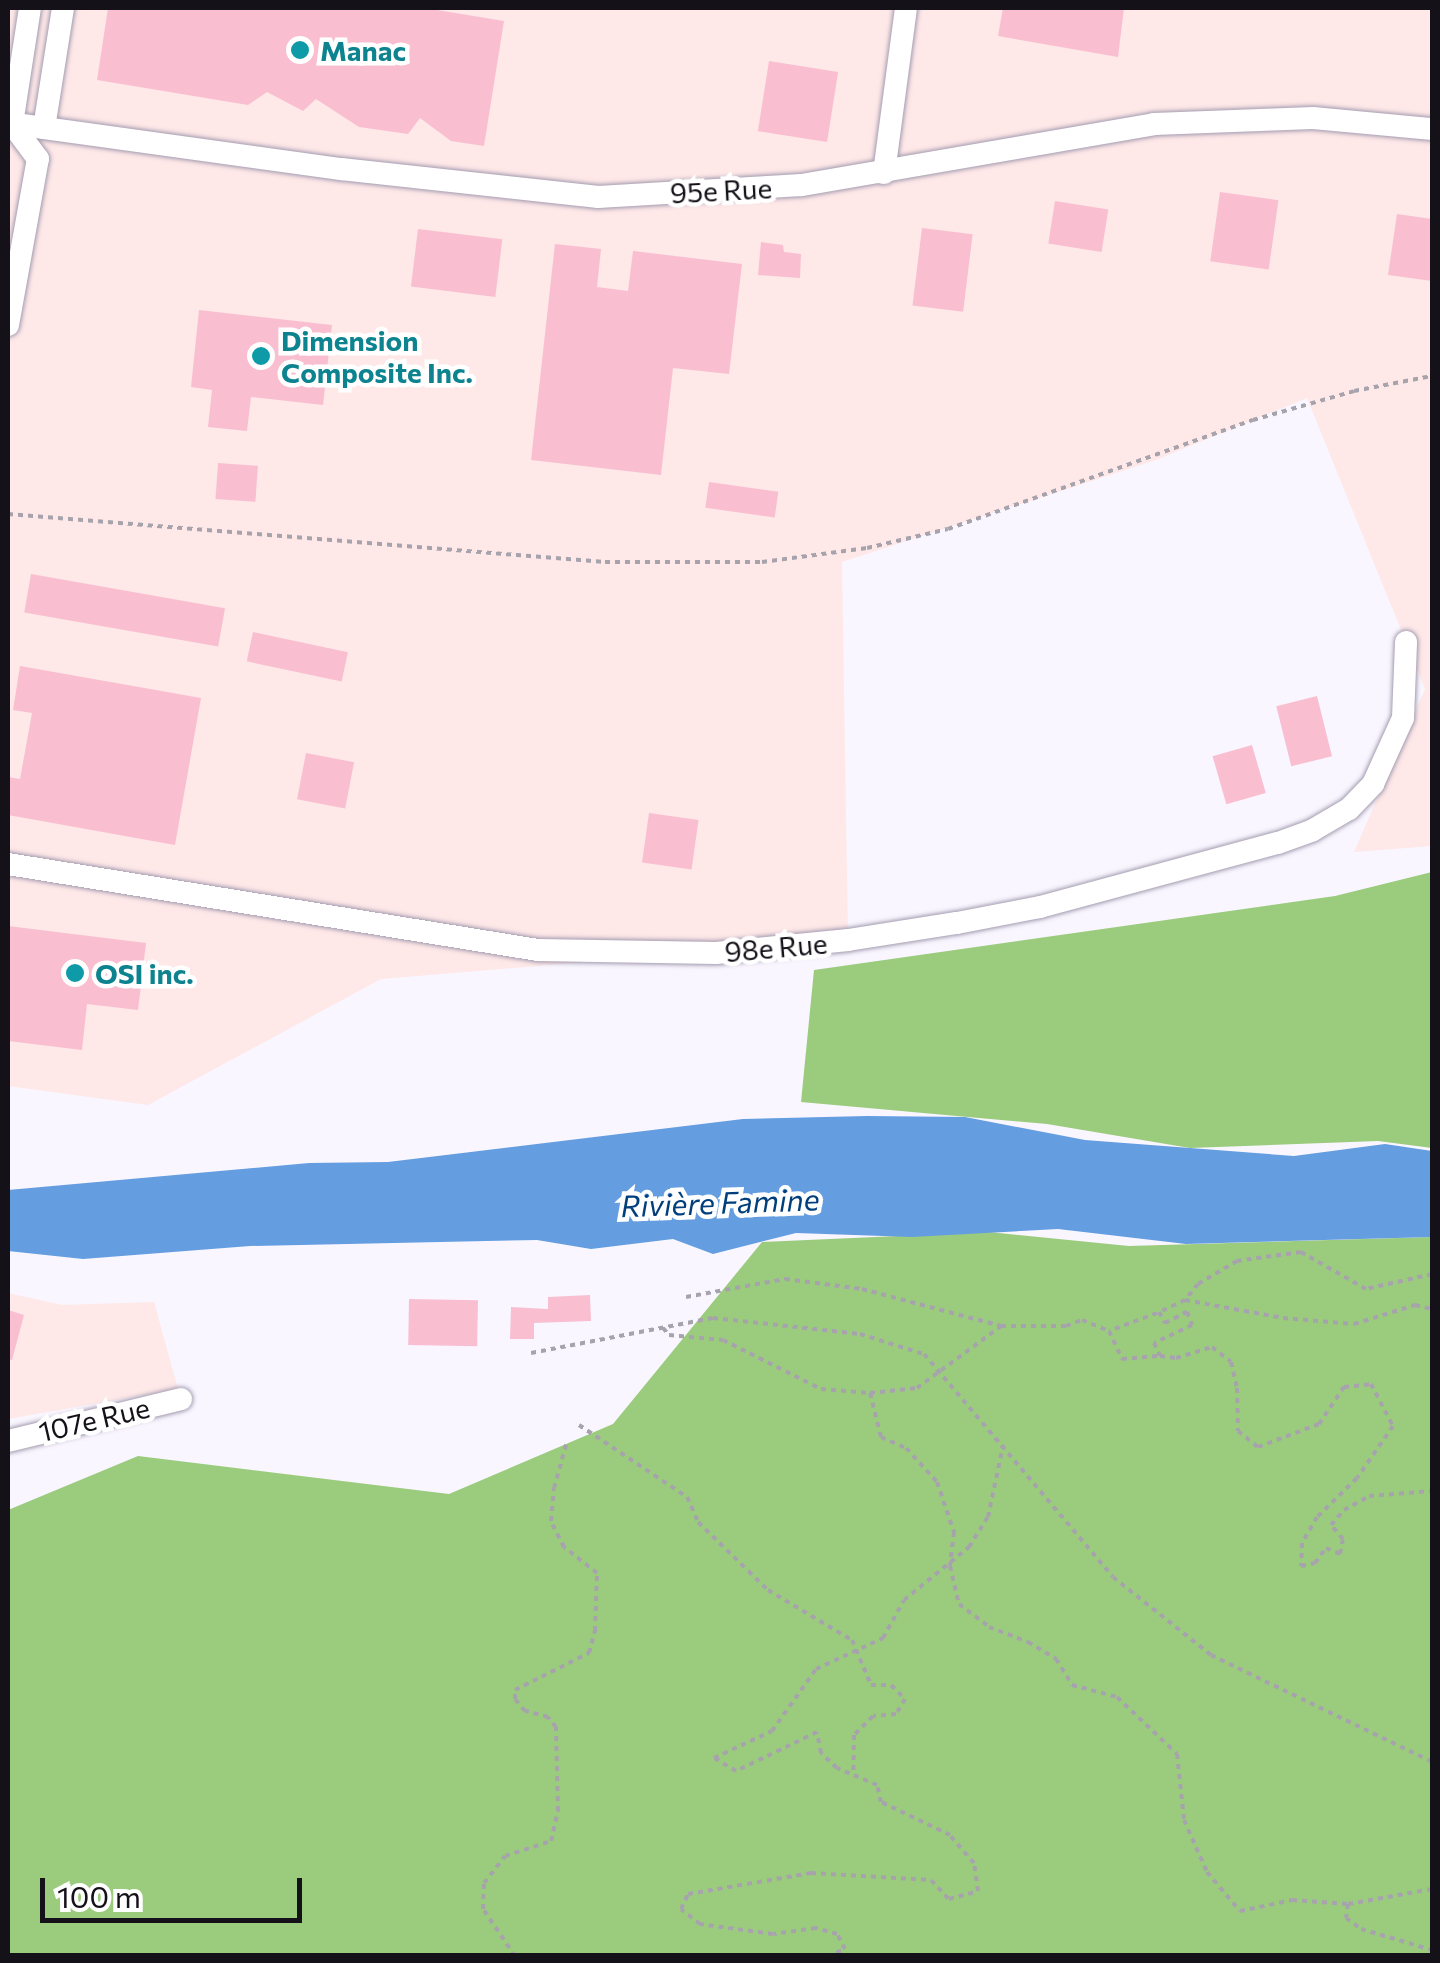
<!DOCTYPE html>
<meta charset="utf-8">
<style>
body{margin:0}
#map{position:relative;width:1440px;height:1963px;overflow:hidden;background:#f9f6ff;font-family:Commissioner,sans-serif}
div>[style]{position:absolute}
.industrial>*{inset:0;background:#fee8e8}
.forest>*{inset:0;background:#9bcb7d}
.water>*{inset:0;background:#649de0}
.building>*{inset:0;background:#f9bfd1;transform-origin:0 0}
.path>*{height:4px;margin-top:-2px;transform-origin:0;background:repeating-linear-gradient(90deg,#a6a3ac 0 5px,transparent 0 10px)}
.roads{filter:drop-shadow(0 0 2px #a49cb0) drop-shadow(0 0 2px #a49cb0)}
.minor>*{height:22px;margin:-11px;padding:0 11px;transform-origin:11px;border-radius:11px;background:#fff}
.dots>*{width:28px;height:28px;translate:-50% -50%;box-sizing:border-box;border:5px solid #fff;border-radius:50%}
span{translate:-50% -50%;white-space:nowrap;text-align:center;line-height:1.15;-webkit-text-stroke:9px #fff;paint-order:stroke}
.culture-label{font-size:28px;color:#0d838f;font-weight:700}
.left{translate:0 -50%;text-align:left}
.street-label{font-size:28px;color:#141119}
.water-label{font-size:30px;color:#003f7b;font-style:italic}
.frame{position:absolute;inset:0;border:10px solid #141119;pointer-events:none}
.scale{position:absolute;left:40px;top:1878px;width:262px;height:45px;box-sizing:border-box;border:5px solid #141119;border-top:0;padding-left:12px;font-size:30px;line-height:35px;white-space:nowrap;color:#141119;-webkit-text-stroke:8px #fff;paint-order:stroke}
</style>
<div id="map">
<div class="industrial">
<div style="clip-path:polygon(8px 8px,1432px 8px,1432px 846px,1354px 852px,1425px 689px,1307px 398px,1156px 460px,842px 562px,848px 940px,381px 979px,148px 1105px,8px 1086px)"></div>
<div style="clip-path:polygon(8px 1293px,62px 1305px,154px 1302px,178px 1389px,8px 1419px)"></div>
</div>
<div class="forest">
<div style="clip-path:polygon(1432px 872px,1432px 1148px,1378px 1141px,1190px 1148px,1047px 1124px,801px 1102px,814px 970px,1335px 896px)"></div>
<div style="clip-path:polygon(989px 1232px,1129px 1246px,1432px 1237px,1432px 1955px,8px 1956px,8px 1510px,138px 1456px,449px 1494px,613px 1424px,762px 1242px)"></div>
</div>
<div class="water">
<div style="clip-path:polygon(867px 1116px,965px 1117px,1085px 1140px,1294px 1156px,1385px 1144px,1432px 1151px,1432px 1237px,1186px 1244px,1058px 1229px,912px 1237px,796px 1233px,713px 1254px,673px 1239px,591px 1249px,537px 1240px,250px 1246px,83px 1259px,8px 1251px,8px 1190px,309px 1163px,388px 1162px,743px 1119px)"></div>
</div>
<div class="building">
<div style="clip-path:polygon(108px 8px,425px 8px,504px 21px,484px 146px,451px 141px,420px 118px,408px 134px,359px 127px,316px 99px,303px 111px,267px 92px,248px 105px,97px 80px)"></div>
<div style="clip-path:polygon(1003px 8px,1124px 8px,1118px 57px,998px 36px)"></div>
<div style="left:769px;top:61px;width:70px;height:71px;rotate:9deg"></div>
<div style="left:1220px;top:192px;width:59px;height:70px;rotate:8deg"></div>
<div style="left:1055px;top:201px;width:54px;height:43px;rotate:9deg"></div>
<div style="clip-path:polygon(1397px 214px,1432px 219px,1432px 281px,1388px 275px)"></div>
<div style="left:922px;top:228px;width:51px;height:78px;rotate:7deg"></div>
<div style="left:418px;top:229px;width:85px;height:58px;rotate:7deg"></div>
<div style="clip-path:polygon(761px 242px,783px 245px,784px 252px,801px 254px,800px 278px,758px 275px)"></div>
<div style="clip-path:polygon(555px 244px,601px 249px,597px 287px,628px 291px,633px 251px,742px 264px,729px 374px,673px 368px,661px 475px,531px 460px)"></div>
<div style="clip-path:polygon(199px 310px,332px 325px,323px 405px,251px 397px,247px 431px,208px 427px,212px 390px,191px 387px)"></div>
<div style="left:218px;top:463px;width:40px;height:36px;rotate:4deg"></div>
<div style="left:709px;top:482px;width:70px;height:26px;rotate:8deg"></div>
<div style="left:31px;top:574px;width:197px;height:39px;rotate:10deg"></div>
<div style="left:253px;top:632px;width:97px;height:30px;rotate:12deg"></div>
<div style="clip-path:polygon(20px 666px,201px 698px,175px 845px,8px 815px,8px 777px,20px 779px,32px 713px,13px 710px)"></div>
<div style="left:1317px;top:696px;width:62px;height:42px;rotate:76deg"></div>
<div style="left:1252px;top:745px;width:50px;height:41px;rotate:74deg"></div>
<div style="left:306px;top:753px;width:49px;height:47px;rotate:11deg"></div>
<div style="left:649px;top:813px;width:50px;height:50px;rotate:8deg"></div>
<div style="clip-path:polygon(8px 926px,146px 943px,138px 1010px,87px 1004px,82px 1050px,8px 1041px)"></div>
<div style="clip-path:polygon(590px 1295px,591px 1321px,534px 1323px,534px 1339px,510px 1339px,511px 1307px,548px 1309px,548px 1297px)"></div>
<div style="left:409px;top:1299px;width:69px;height:46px;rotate:1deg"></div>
<div style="clip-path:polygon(8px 1310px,24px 1315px,12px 1360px,8px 1359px)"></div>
</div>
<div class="path">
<div style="left:8px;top:514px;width:599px;rotate:4.6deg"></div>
<div style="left:605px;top:562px;width:157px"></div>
<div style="left:762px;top:562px;width:106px;rotate:-7.6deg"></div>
<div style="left:867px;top:548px;width:83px;rotate:-13.2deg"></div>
<div style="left:948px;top:529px;width:324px;rotate:-19.7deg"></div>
<div style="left:1253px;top:420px;width:105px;rotate:-16deg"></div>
<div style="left:1354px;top:391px;width:79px;rotate:-10.9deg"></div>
<div style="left:1432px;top:1274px;width:68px;rotate:167.2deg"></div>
<div style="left:1366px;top:1289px;width:75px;rotate:-150.4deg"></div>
<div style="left:1301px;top:1252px;width:65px;rotate:172deg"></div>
<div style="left:1237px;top:1261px;width:45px;rotate:149.5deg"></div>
<div style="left:1198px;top:1284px;width:21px;rotate:129deg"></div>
<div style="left:1185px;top:1300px;width:100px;rotate:10.4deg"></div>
<div style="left:1283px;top:1318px;width:71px;rotate:4.8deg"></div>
<div style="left:1354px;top:1324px;width:64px;rotate:-17.3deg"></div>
<div style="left:1415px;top:1305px;width:17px;rotate:13deg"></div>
<div style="left:686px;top:1297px;width:101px;rotate:-10.3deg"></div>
<div style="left:785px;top:1279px;width:78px;rotate:7.4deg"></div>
<div style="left:862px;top:1289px;width:144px;rotate:14.9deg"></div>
<div style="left:1185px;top:1300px;width:29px;rotate:155deg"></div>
<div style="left:1159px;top:1312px;width:13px;rotate:61deg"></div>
<div style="left:1165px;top:1323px;width:25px;rotate:-27deg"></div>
<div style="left:1187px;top:1312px;width:14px;rotate:69deg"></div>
<div style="left:1192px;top:1325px;width:42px;rotate:154.7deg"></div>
<div style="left:1154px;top:1343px;width:14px;rotate:65deg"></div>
<div style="left:1160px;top:1356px;width:16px;rotate:7deg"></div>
<div style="left:1176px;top:1358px;width:38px;rotate:-17deg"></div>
<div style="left:1212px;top:1347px;width:24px;rotate:38deg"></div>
<div style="left:1231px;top:1362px;width:27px;rotate:77deg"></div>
<div style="left:1237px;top:1388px;width:43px;rotate:88.7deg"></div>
<div style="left:1238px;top:1431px;width:26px;rotate:39deg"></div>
<div style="left:1258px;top:1447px;width:65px;rotate:-20.7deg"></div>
<div style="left:1319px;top:1424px;width:45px;rotate:-56deg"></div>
<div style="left:1344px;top:1387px;width:27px;rotate:-6deg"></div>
<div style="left:1371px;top:1384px;width:47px;rotate:62.4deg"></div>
<div style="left:1393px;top:1426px;width:63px;rotate:124.7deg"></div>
<div style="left:1357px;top:1478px;width:56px;rotate:135.7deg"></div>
<div style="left:1317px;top:1517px;width:30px;rotate:120deg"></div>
<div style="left:1302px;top:1543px;width:23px;rotate:92deg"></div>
<div style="left:1301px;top:1566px;width:14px;rotate:-12deg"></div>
<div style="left:1315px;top:1563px;width:19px;rotate:-54deg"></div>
<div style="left:1326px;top:1548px;width:15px;rotate:23deg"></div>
<div style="left:1340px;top:1554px;width:15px;rotate:-79deg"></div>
<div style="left:1343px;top:1539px;width:18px;rotate:-131deg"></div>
<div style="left:1331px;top:1525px;width:20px;rotate:-49deg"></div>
<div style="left:1344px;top:1510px;width:29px;rotate:-29deg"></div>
<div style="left:1369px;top:1496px;width:63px;rotate:-4.5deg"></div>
<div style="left:1157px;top:1313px;width:51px;rotate:159.4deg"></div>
<div style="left:1109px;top:1331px;width:31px;rotate:65deg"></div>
<div style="left:1122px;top:1359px;width:38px;rotate:-5deg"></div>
<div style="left:663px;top:1328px;width:9px;rotate:49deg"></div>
<div style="left:669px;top:1335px;width:54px;rotate:5.3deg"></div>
<div style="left:723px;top:1340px;width:110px;rotate:26.6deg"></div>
<div style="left:821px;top:1389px;width:49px;rotate:4.7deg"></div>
<div style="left:870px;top:1393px;width:47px;rotate:-6.1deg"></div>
<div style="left:917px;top:1388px;width:104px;rotate:-36.4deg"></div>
<div style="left:1001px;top:1326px;width:65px"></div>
<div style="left:1066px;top:1326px;width:17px;rotate:-21deg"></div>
<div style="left:1082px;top:1320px;width:29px;rotate:22deg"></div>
<div style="left:531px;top:1353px;width:185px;rotate:-10.9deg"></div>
<div style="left:713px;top:1318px;width:148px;rotate:6.2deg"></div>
<div style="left:860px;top:1334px;width:67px;rotate:17.4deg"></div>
<div style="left:924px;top:1354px;width:292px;rotate:49.7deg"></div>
<div style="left:1113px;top:1577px;width:125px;rotate:38.5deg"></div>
<div style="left:1211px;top:1655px;width:246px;rotate:25.8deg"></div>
<div style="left:870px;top:1393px;width:45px;rotate:76deg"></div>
<div style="left:881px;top:1437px;width:27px;rotate:24deg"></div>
<div style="left:906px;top:1448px;width:46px;rotate:47.6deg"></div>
<div style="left:937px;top:1482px;width:53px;rotate:71.2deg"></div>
<div style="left:954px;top:1532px;width:34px;rotate:97deg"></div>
<div style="left:950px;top:1566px;width:39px;rotate:77deg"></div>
<div style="left:959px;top:1604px;width:38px;rotate:37deg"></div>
<div style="left:989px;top:1627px;width:42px;rotate:21deg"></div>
<div style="left:1028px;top:1642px;width:33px;rotate:31deg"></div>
<div style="left:1056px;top:1659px;width:31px;rotate:58deg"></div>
<div style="left:1072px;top:1685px;width:47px;rotate:14.9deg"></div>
<div style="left:1117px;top:1697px;width:83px;rotate:43.5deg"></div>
<div style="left:1177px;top:1754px;width:66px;rotate:83.9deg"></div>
<div style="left:1184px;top:1820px;width:57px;rotate:66.1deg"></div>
<div style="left:1207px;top:1872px;width:51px;rotate:49.8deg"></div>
<div style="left:1240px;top:1911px;width:53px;rotate:-11.9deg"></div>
<div style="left:1292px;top:1900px;width:56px;rotate:4.1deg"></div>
<div style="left:579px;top:1425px;width:130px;rotate:33.7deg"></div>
<div style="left:687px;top:1497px;width:27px;rotate:66deg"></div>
<div style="left:698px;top:1522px;width:98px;rotate:44.2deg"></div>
<div style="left:768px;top:1590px;width:98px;rotate:30.8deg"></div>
<div style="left:852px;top:1640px;width:49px;rotate:67.1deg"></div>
<div style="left:871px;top:1685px;width:20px"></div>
<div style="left:891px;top:1685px;width:20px;rotate:45deg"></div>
<div style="left:905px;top:1699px;width:17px;rotate:121deg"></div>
<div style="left:896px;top:1714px;width:23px;rotate:175deg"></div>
<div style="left:873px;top:1716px;width:27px;rotate:135deg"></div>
<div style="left:854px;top:1735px;width:39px;rotate:91deg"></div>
<div style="left:1432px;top:1889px;width:85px;rotate:169.9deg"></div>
<div style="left:1348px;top:1904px;width:14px;rotate:98deg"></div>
<div style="left:1346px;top:1918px;width:19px;rotate:36deg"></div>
<div style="left:1361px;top:1929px;width:74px;rotate:16.5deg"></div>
<div style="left:515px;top:1956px;width:57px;rotate:-124.2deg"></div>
<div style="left:483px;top:1909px;width:26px;rotate:-88deg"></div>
<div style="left:484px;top:1883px;width:34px;rotate:-52deg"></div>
<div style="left:505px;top:1856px;width:48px;rotate:-18.1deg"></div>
<div style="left:551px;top:1841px;width:31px;rotate:-77deg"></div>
<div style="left:558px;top:1811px;width:84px;rotate:-91.4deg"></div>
<div style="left:556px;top:1727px;width:13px;rotate:-129deg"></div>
<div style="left:548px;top:1717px;width:24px;rotate:-165deg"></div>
<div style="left:525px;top:1711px;width:16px;rotate:-130deg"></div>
<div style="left:515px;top:1699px;width:9px;rotate:-90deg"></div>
<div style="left:515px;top:1690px;width:83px;rotate:-26.6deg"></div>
<div style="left:589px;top:1653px;width:23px;rotate:-75deg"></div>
<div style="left:595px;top:1631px;width:58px;rotate:-88deg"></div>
<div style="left:597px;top:1573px;width:42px;rotate:-141.8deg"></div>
<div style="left:564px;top:1547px;width:29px;rotate:-117deg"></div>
<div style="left:551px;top:1521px;width:33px;rotate:-85deg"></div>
<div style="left:554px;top:1488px;width:45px;rotate:-74.4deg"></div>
<div style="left:827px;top:1956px;width:19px;rotate:-21deg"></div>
<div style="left:845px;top:1949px;width:17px;rotate:-118deg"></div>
<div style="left:837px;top:1934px;width:22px;rotate:-164deg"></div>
<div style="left:816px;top:1928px;width:43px;rotate:172.1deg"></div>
<div style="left:773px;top:1934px;width:74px;rotate:-172.2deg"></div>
<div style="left:700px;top:1924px;width:24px;rotate:-142deg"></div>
<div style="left:681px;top:1909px;width:17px;rotate:-65deg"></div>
<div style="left:688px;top:1894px;width:125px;rotate:-9.7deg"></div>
<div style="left:811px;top:1873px;width:120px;rotate:3.3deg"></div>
<div style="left:931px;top:1880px;width:26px;rotate:47deg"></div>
<div style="left:949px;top:1899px;width:30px;rotate:-15deg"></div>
<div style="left:978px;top:1891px;width:28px;rotate:-98deg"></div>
<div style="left:974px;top:1863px;width:37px;rotate:-131deg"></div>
<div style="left:950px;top:1835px;width:76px;rotate:-154.4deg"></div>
<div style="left:881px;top:1802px;width:17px;rotate:-103deg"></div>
<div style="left:877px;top:1785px;width:43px;rotate:-157deg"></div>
<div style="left:837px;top:1768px;width:22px;rotate:-137deg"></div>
<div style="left:821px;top:1753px;width:21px;rotate:-101deg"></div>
<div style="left:817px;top:1732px;width:90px;rotate:154.3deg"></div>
<div style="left:736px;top:1771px;width:26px;rotate:-149deg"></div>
<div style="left:714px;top:1758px;width:64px;rotate:-25deg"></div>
<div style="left:772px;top:1731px;width:76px;rotate:-54.6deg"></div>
<div style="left:816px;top:1669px;width:74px;rotate:-24.8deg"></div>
<div style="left:883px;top:1638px;width:43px;rotate:-61.1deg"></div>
<div style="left:904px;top:1600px;width:84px;rotate:-39.2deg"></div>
<div style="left:969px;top:1547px;width:36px;rotate:-58deg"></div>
<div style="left:988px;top:1517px;width:74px;rotate:-78.2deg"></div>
</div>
<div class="roads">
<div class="minor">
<div style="left:8px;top:123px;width:336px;rotate:7.9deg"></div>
<div style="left:341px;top:169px;width:259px;rotate:6.2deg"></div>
<div style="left:598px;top:197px;width:204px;rotate:-3.4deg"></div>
<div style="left:802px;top:185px;width:357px;rotate:-9.8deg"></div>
<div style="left:1154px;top:124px;width:159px;rotate:-2.2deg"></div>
<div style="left:1313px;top:118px;width:120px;rotate:5.3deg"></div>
<div style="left:44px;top:128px;width:121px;rotate:-81deg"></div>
<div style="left:8px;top:129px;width:6px;rotate:-51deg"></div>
<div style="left:12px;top:124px;width:117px;rotate:-81.2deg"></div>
<div style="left:884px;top:173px;width:166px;rotate:-82.4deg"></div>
<div style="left:8px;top:325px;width:169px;rotate:-79.8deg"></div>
<div style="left:38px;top:159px;width:44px;rotate:-126.6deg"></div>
<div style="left:8px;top:864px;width:537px;rotate:9.22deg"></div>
<div style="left:538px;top:950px;width:178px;rotate:1deg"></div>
<div style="left:716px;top:953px;width:133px;rotate:-5.6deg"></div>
<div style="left:848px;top:940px;width:110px;rotate:-8.9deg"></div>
<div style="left:957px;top:923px;width:85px;rotate:-10.9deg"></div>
<div style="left:1040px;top:907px;width:246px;rotate:-15.1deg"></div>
<div style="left:1278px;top:843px;width:37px;rotate:-20deg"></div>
<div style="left:1313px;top:830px;width:42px;rotate:-30.3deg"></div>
<div style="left:1349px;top:809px;width:35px;rotate:-46deg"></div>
<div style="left:1373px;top:784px;width:72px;rotate:-65.6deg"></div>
<div style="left:1403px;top:718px;width:76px;rotate:-87.7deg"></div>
<div style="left:8px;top:1441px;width:178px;rotate:-13.6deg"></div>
</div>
</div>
<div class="dots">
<div style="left:300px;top:50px;background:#0f9aa8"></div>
<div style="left:261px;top:356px;background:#0f9aa8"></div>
<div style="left:75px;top:973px;background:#0f9aa8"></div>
</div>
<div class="culture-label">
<span class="left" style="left:320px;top:50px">Manac</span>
<span class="left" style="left:281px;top:356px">Dimension<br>Composite Inc.</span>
<span class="left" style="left:95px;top:973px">OSI inc.</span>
</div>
<div class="street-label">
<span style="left:721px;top:190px;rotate:-3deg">95e Rue</span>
<span style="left:776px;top:947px;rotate:-5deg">98e Rue</span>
<span style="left:94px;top:1419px;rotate:-13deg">107e Rue</span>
</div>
<div class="water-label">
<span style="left:720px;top:1202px;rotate:-2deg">Rivière Famine</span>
</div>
<div class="frame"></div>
<div class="scale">100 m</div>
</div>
